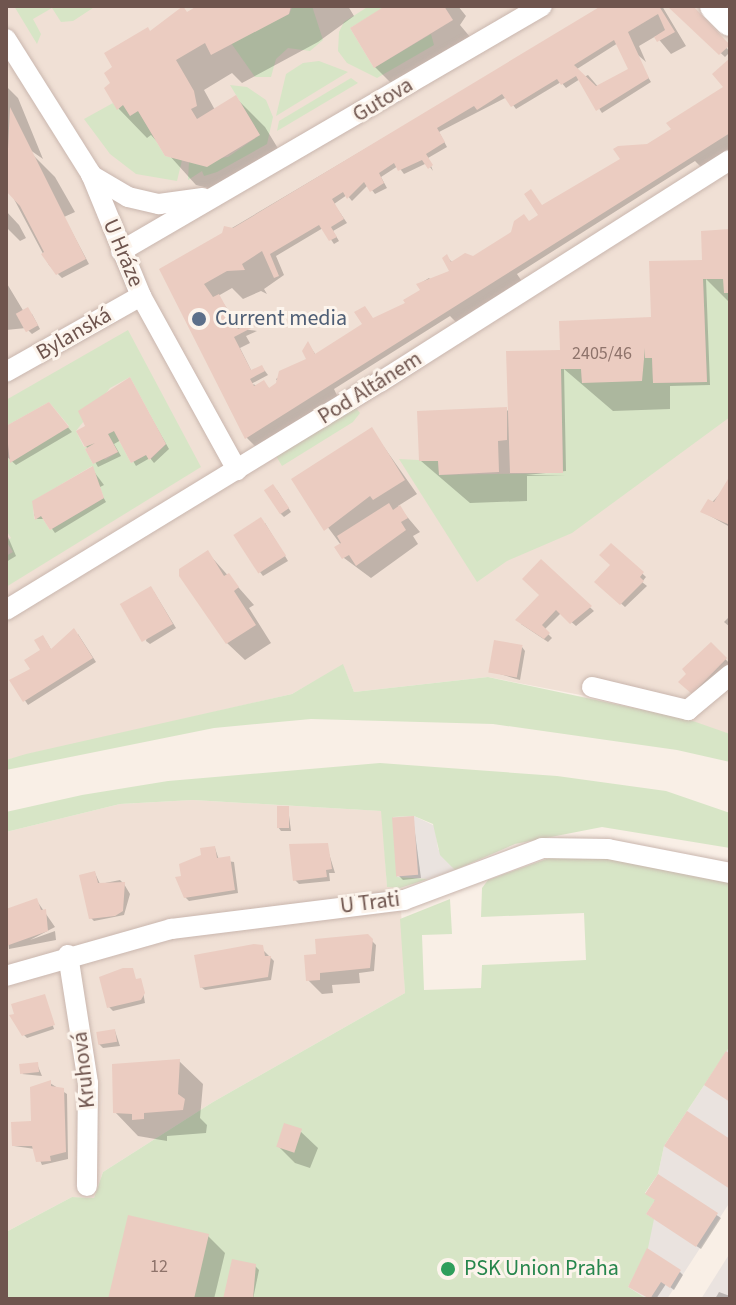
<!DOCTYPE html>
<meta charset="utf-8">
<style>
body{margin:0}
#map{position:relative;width:736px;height:1305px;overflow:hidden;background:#f9efe6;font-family:"Source Sans 3",sans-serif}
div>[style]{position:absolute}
.residential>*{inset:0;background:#f0e0d5}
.industrial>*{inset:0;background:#eae3df}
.green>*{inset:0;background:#d7e5c6}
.shadow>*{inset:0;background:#0003}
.building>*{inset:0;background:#ebccc1;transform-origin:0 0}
.roads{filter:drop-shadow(0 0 2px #c9b6ae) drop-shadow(0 0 2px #c9b6ae)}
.minor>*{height:20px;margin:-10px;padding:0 10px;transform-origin:10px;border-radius:10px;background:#fff}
.secondary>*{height:30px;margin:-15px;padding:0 15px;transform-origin:15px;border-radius:15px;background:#fff}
.dots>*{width:22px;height:22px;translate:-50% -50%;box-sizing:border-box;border:4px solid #fcf4ec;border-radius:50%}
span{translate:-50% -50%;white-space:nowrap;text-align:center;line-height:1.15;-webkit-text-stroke:6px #fcf4ec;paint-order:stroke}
.number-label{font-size:18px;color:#8e736b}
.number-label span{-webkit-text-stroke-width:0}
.street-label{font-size:22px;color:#6f554e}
.service-label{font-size:22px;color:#4e5e75}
.left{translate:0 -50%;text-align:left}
.leisure-label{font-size:22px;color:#27864d}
.frame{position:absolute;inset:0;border:8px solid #6f554e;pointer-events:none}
</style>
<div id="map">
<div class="residential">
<div style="clip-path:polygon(6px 6px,703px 6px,730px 34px,730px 734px,591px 697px,488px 677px,354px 692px,343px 665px,292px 694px,6px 760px)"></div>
<div style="clip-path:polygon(193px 800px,382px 811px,387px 886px,400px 888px,405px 993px,213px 1102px,103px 1172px,94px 1198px,72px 1197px,6px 1232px,6px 832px,120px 804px)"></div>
</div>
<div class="industrial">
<div style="clip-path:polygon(414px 816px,435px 826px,438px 849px,455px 870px,428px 879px,397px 877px,392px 817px)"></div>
<div style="clip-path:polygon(730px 1046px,730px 1202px,667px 1299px,647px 1299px,628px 1287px,648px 1248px,645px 1194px,658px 1174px,664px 1146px)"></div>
<div style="clip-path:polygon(730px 1253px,730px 1299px,701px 1299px)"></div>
</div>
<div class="green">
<div style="clip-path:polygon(14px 6px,96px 6px,73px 21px,61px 22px,52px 8px,33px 19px,41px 34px,37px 44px)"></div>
<div style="clip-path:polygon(293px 6px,312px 6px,323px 40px,310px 51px,288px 48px,276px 59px,271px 77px,255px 77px,231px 43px,289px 14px)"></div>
<div style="clip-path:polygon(369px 6px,385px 7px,350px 28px,374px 68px,431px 34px,434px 45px,377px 78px,347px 63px,338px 51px,339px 32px,344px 22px)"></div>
<div style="clip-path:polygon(319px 61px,348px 72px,276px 116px,286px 74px,303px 63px)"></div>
<div style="clip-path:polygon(351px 78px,358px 83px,277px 131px,279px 121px)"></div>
<div style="clip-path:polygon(230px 85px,247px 87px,266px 100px,273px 117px,267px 144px,217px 172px,204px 176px,202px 171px,188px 180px,189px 162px,228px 157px,260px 135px)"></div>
<div style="clip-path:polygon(113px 103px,117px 109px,123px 105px,130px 116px,138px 111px,165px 156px,182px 160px,177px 181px,136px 174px,110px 154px,84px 119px)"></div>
<div style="clip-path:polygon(703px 279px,723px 279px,730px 293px,730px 417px,572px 533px,507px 561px,477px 582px,399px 459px,438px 461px,439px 475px,563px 473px,561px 369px,581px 369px,582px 383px,645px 348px,645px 358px,652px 358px,653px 383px,707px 382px)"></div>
<div style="clip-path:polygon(evenodd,128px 330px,201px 467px,6px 587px,6px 556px,13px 552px,6px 541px,11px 538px,6px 530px,6px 455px,11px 462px,69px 426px,49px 402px,6px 426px,6px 400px,128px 330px,130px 377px,166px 444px,150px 460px,146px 455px,131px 463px,114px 431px,108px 434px,118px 452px,105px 460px,99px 450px,93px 464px,85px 449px,95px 443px,84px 447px,76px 431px,110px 388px,130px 377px,128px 330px,92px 466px,104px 498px,50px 530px,41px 516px,34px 519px,33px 501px,92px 466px)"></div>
<div style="clip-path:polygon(354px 406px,360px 413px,353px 422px,282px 466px,276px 456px)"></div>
<div style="clip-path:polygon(343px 664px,354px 692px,488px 677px,690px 720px,730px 734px,730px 762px,677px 750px,493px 724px,311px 719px,214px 728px,6px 770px,6px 760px,26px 754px,292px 694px)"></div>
<div style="clip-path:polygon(380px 763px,557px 776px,666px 791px,730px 813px,730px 848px,602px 827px,515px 844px,455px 870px,440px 855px,433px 824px,414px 816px,393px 817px,397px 877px,428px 879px,400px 888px,387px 887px,381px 811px,193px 800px,120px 804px,6px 832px,6px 812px,82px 795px,168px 781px)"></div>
<div style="clip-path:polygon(552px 857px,615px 859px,730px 883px,730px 1046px,664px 1146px,658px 1174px,645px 1193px,655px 1200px,646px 1214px,654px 1219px,648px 1248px,628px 1287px,647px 1299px,6px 1299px,6px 1232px,72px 1197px,94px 1198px,103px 1172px,213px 1102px,405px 993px,400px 919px,450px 899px,452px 934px,422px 935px,424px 990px,481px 988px,482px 965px,586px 960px,584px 913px,481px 917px,482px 888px,488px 880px)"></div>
</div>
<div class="shadow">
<div style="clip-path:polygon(203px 6px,348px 6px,354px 16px,318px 42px,242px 83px,232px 73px,204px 90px,215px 110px,236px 98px,265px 127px,288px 165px,237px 195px,196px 185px,151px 135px,147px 138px,118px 108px,151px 33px)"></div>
<div style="clip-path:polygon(387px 6px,458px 6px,466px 16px,460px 25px,481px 50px,404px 96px,375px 67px)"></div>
<div style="clip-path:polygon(evenodd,606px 6px,662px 6px,686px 46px,671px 54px,656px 36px,639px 46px,646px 62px,631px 49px,651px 82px,602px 113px,580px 79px,566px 88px,561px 82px,516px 109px,507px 97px,439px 132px,447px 147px,428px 158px,433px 171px,427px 163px,404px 174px,398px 166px,381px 177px,387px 188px,375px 194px,368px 185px,352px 201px,347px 195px,334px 204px,347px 223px,333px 231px,339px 241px,334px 244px,323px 228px,276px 256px,284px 275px,264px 289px,267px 294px,261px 291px,243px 299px,232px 288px,218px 296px,242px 329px,257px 331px,246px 336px,250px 343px,240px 348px,252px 372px,262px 367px,268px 375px,251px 384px,284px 391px,276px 379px,309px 359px,308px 344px,316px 355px,374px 320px,387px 318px,422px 290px,419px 284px,429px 278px,434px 283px,452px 272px,447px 257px,453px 263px,474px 258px,540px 216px,542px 207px,673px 130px,726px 87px,730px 61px,730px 154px,704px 170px,695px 161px,517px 274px,527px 289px,463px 329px,450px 316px,334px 389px,342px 406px,260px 451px,247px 438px,161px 270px,606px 6px,618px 43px,631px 70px,600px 89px,588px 75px,582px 78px,577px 69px,618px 43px)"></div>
<div style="clip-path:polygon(670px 6px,690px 6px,730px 52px,725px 57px)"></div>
<div style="clip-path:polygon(6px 86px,18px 98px,43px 159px,23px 145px,55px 177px,75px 212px,64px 217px,89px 264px,62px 278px,49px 265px,6px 184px)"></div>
<div style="clip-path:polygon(6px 211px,19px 225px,26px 238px,20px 241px,6px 227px)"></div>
<div style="clip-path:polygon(730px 231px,730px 303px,706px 279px,710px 385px,670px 386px,670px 409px,613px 411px,564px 369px,566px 471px,526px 475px,566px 476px,527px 476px,527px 501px,470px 503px,421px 461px,506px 409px,510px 413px,559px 352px,653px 319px)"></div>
<div style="clip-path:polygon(6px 282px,24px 312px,32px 314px,40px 329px,32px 334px,26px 328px,6px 330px)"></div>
<div style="clip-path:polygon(130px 380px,169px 449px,154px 463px,150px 458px,136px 466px,121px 440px,114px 444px,121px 456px,98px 467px,86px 446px,84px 428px)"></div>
<div style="clip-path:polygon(49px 405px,72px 432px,16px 465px,6px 456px,6px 428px)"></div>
<div style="clip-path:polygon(372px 430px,417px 494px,398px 506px,420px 532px,413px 536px,418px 544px,371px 578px,344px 558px,337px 548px,341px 545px,293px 480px)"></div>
<div style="clip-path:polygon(92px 469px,104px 485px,98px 488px,106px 502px,55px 533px,45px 519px,36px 519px,34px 514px)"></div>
<div style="clip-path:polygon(730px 483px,730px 527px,703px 512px)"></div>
<div style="clip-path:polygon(277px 490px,291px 512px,284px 517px,280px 513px)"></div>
<div style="clip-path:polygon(265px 523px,288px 561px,263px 576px,260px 572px)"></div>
<div style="clip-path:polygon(6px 532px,16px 556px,6px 562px)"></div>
<div style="clip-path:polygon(611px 545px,646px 577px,642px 582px,647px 586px,625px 607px,597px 582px,612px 565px)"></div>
<div style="clip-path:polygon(208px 553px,254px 605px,249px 608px,271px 643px,245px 660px,227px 643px)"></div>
<div style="clip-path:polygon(541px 562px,594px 611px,576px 626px,561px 613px,544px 630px,552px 638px,548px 642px,521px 624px,542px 595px)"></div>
<div style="clip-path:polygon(154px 592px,176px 628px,150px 644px,146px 641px)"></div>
<div style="clip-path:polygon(730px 616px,730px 627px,724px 622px)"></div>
<div style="clip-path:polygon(78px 634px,96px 662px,28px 705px,12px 681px,33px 669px,46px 641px,52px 651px)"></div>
<div style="clip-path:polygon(711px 644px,729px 663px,697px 697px,681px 682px)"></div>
<div style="clip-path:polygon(522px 647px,525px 651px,520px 680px,490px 671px)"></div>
<div style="clip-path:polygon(288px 808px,291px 831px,281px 831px,278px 827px)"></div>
<div style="clip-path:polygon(413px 818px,421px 878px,403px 880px,399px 876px)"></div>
<div style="clip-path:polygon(327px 847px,335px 873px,329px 873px,330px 881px,299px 884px,295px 880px)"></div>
<div style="clip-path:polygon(215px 848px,219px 860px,234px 862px,238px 893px,189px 901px,185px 897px)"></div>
<div style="clip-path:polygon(95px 873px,100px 884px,120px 880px,124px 884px,130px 894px,124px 915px,94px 921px,91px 918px)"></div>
<div style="clip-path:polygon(37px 901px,55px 927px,30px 940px,55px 931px,56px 940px,9px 949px,6px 911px)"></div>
<div style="clip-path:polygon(367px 936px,376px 945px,374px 971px,359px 973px,360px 983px,332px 985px,333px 993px,322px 994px,308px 980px,318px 956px)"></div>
<div style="clip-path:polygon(263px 950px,274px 961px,271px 980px,205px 990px,201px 987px)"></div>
<div style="clip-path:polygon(141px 980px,145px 1003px,113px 1011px,109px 1007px)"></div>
<div style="clip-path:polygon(44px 998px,54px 1029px,27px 1038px,23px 1034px)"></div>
<div style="clip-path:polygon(115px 1031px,120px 1046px,103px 1048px,99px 1044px)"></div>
<div style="clip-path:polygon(179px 1061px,203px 1084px,200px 1118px,207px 1125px,206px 1133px,167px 1136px,167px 1141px,138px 1136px,115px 1112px)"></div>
<div style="clip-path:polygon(37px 1064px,42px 1076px,22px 1074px)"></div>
<div style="clip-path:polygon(50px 1083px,67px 1094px,68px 1159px,42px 1165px,35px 1149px,14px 1146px,33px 1123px)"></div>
<div style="clip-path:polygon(300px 1131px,318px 1148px,310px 1168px,295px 1163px,278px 1146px)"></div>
<div style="clip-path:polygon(659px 1176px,721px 1218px,701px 1249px,652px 1217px)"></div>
<div style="clip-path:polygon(208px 1236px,225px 1253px,214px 1299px,110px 1299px)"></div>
<div style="clip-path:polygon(255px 1266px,259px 1270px,253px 1299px,225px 1299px)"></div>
<div style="clip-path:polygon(680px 1272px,683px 1275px,674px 1290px,666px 1284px,656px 1299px,631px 1287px)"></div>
<div style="clip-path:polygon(719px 1292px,730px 1296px,730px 1299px,715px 1299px)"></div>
</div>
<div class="building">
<div style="clip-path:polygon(183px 6px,187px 12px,197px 6px,291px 6px,289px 14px,211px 55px,205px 43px,176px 60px,194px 91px,197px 106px,191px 109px,197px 119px,236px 95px,260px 135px,207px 167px,165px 156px,138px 111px,130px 116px,123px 105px,117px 110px,104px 88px,110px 83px,104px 73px,112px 67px,104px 53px,148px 27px,150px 31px)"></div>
<div style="clip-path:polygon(385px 6px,444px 6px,453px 20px,374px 68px,350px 28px)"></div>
<div style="clip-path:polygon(evenodd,601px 6px,659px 6px,675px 32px,657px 42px,654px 37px,665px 30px,658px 14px,628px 32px,649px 78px,596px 111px,576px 76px,561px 85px,557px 79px,511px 107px,502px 94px,477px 110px,474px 106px,437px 128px,445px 142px,426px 154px,433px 165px,428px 169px,422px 160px,398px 171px,394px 163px,379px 173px,384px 183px,370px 192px,364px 182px,347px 199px,343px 192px,332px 199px,344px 219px,331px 227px,337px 237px,329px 241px,319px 225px,270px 254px,279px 276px,274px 278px,262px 251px,242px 264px,245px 270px,227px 271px,204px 284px,213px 297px,219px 294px,238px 329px,253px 322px,255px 326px,234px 337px,251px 370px,262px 365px,265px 371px,250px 379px,254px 386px,264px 380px,269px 388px,276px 383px,279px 371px,306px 359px,302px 351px,308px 341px,315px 354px,362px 324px,354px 312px,365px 306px,373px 318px,405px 303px,403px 300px,420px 290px,416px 284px,449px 271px,442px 258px,447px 254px,451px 262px,465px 253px,473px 256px,511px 232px,514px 221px,524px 214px,529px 221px,538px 215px,524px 194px,531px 189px,542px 205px,620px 159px,613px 149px,618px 146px,647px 144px,671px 129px,666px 123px,723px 87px,712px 74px,730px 58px,730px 133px,245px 439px,159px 269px,222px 233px,224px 226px,233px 228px,601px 6px,614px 40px,628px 69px,596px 86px,574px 65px,614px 40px)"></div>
<div style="clip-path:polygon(667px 6px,693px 6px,730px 45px,719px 55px)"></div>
<div style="clip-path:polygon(10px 107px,86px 259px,56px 275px,41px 254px,44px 252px,20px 206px,6px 191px)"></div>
<div style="clip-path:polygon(730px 229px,730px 293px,724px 293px,723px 279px,703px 279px,707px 382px,653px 383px,652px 358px,645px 358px,645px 348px,642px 381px,582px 383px,581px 369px,561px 369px,563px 473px,510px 473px,506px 351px,560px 350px,559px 321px,651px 317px,649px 261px,702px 260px,701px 231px)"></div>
<div style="left:28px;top:307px;width:21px;height:14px;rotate:61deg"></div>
<div style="clip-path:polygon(130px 377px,166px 444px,149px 460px,146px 455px,131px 463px,114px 431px,108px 434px,118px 452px,93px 464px,85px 449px,95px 443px,85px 447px,76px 431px,85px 426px,78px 411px)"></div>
<div style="clip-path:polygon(49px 402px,69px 427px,10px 463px,6px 426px)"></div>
<div style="clip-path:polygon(507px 407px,507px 440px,498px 441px,499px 472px,439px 475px,438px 461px,419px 461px,417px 411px)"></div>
<div style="clip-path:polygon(372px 427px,405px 480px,373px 500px,370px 496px,324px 531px,291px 479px)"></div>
<div style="clip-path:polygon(93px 466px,104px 498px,50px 530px,41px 516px,35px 520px,32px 501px)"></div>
<div style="clip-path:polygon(728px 479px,730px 481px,730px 525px,700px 512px,708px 499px,714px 502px)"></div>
<div style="left:273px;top:484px;width:29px;height:11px;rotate:56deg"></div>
<div style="clip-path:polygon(389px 503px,393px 510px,400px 505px,408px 518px,401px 522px,406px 530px,356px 566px,349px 555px,342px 559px,334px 547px,341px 543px,337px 536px)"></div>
<div style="left:261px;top:517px;width:46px;height:33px;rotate:57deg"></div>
<div style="clip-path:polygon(611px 543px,644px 572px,640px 577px,644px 581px,620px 605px,594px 582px,610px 565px,599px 555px)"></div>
<div style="clip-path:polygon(208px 550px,224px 576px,229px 573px,239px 587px,234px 591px,256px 625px,226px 644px,179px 576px,179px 569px)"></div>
<div style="clip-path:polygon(541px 559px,592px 606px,570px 624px,556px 610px,542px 625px,550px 633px,544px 639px,515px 620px,539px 595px,522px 579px)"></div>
<div style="left:151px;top:586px;width:44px;height:36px;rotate:60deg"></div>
<div style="clip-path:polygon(74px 628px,93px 658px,23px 702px,9px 680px,30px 669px,24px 660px,40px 650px,34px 640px,43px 635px,51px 649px)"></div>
<div style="left:494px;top:640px;width:29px;height:33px;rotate:10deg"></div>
<div style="clip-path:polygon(711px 642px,727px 658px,692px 694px,678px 682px,686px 674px,682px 669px)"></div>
<div style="left:277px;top:806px;width:12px;height:22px"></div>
<div style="left:414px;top:816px;width:59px;height:22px;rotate:86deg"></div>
<div style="clip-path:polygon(328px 843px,332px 869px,326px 870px,327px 877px,293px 881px,289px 844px)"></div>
<div style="clip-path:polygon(215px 846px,217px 858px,230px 856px,235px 890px,184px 898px,175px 877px,181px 876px,179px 864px,201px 855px,200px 848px)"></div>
<div style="clip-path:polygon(95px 871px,98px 883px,125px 882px,123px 911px,115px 916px,89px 919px,79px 875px)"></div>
<div style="clip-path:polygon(37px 898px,41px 910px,46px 909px,48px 931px,6px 946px,6px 909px)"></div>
<div style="clip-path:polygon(368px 934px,373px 939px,370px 968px,320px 973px,320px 980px,306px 981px,304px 955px,316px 954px,315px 939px)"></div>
<div style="clip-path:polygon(254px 944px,263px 945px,265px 956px,271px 956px,268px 977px,200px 988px,194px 955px)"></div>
<div style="clip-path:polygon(123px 968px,133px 968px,136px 979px,141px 978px,145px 993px,141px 1000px,107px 1008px,99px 977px)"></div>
<div style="clip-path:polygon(45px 994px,55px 1025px,22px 1036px,9px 1015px,14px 1014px,11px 1004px)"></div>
<div style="left:115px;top:1029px;width:13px;height:19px;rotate:81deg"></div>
<div style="clip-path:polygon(726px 1051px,730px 1054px,730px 1102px,704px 1085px)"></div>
<div style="clip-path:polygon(180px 1059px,178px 1094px,185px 1099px,183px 1110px,144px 1113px,144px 1119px,132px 1120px,132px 1114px,113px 1113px,112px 1064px)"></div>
<div style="left:38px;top:1062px;width:10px;height:19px;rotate:84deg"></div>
<div style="clip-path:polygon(51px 1080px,51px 1086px,64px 1088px,66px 1152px,50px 1156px,51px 1161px,36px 1162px,32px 1146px,12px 1146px,11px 1122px,31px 1121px,30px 1087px)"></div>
<div style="clip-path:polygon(687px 1111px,730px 1139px,730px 1189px,664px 1146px)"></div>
<div style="left:284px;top:1123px;width:19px;height:25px;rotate:18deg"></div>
<div style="clip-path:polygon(658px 1174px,718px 1213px,696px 1247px,646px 1214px,655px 1200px,645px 1194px)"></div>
<div style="clip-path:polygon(128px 1215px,209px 1234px,194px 1299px,108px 1299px)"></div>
<div style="clip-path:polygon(647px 1248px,681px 1270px,670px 1288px,661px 1282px,650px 1299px,628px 1287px)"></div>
<div style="clip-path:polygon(232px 1259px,256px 1264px,253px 1299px,223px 1299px)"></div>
</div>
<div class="roads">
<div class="minor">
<div style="left:6px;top:39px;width:160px;rotate:57.8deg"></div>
<div style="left:91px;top:174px;width:132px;rotate:67.7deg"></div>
<div style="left:141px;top:296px;width:199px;rotate:61.1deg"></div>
<div style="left:91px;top:175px;width:43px;rotate:30.7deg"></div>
<div style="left:128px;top:197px;width:32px;rotate:13deg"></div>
<div style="left:159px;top:204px;width:44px;rotate:-7.8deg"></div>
<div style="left:121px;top:251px;width:487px;rotate:-30.2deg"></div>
<div style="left:6px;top:372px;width:155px;rotate:-29.4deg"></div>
<div style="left:6px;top:610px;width:438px;rotate:-31.4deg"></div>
<div style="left:380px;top:382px;width:414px;rotate:-32.4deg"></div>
<div style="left:592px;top:687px;width:99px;rotate:13.5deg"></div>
<div style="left:688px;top:710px;width:55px;rotate:-39.8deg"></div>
<div style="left:68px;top:955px;width:130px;rotate:81.1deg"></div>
<div style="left:88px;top:1083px;width:103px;rotate:90.6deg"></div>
<div style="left:6px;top:976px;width:172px;rotate:-15.9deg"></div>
<div style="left:171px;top:929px;width:235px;rotate:-7.1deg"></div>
<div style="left:404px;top:900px;width:147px;rotate:-20.6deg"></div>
<div style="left:542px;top:848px;width:66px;rotate:0.9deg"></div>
<div style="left:608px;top:849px;width:124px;rotate:11.1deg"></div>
</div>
<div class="secondary">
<div style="left:715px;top:6px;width:21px;rotate:45deg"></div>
</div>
</div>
<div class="dots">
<div style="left:199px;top:319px;background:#5c6f8a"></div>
<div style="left:448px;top:1269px;background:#2e9e5b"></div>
</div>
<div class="number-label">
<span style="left:602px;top:354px">2405/46</span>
<span style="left:159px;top:1267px">12</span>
</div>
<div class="street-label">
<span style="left:383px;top:100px;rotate:-31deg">Gutova</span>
<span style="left:123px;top:253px;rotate:67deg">U Hráze</span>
<span style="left:74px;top:334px;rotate:-30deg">Bylanská</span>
<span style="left:370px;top:388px;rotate:-32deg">Pod Altánem</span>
<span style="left:370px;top:903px;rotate:-7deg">U Trati</span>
<span style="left:84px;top:1070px;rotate:-96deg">Kruhová</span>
</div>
<div class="service-label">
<span class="left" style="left:215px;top:319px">Current media</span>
</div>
<div class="leisure-label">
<span class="left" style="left:464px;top:1269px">PSK Union Praha</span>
</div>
<div class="frame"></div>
</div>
